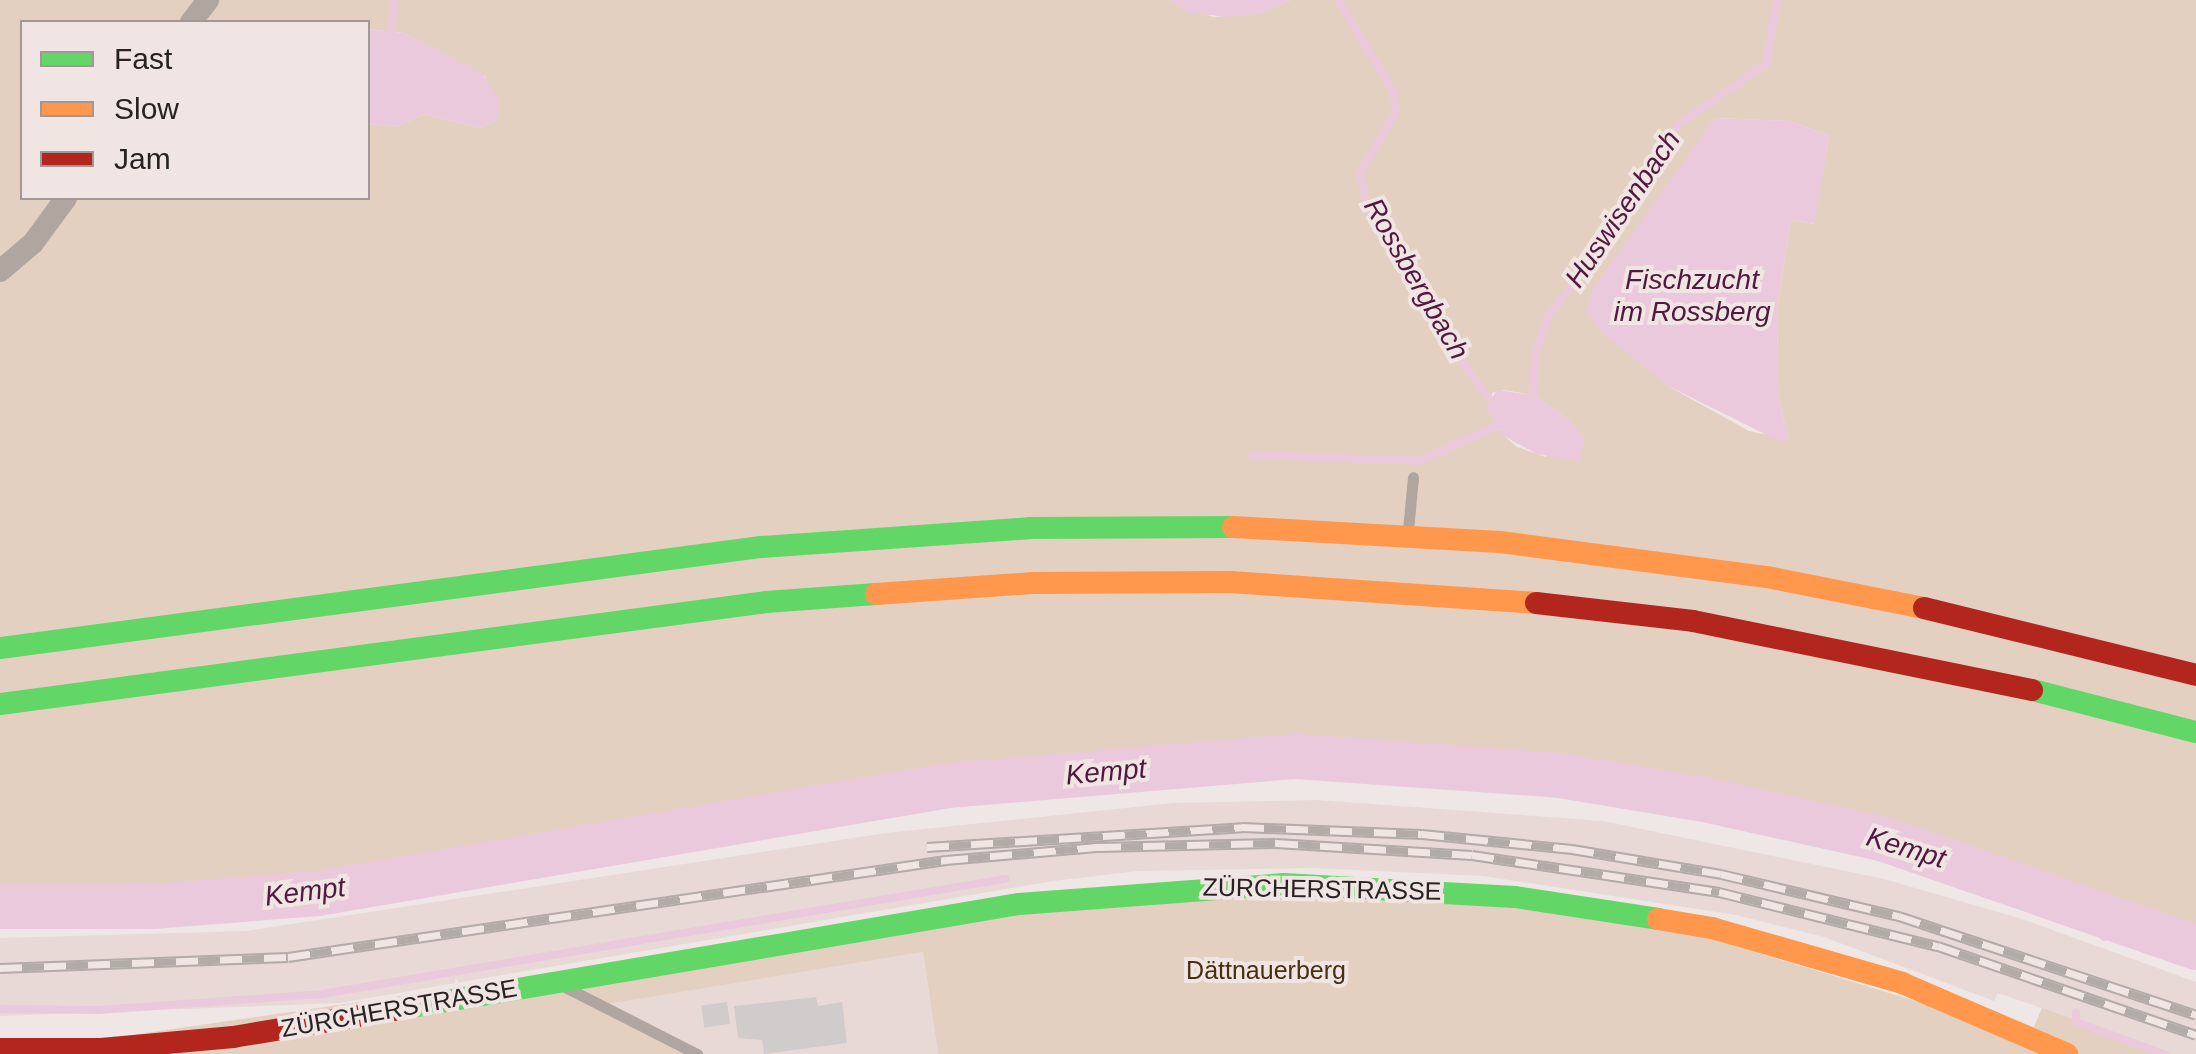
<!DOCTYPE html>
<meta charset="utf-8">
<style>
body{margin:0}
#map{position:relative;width:2196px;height:1054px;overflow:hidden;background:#eee7e6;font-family:Helvetica,sans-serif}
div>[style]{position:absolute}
.built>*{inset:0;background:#e8d9d7}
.green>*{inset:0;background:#e3d0c0}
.water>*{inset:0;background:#ebc9dc}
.stream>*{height:8px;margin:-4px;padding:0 4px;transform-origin:4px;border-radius:4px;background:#ebc9dc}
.river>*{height:45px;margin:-22.5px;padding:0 22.5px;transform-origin:22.5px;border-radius:22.5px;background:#ebc9dc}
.building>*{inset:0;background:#d1cccc;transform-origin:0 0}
.lane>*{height:11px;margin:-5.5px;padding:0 5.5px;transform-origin:5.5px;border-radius:5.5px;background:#b1a59f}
.street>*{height:22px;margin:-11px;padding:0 11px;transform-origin:11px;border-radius:11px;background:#b1a59f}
.fast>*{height:22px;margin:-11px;padding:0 11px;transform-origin:11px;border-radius:11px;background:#63d668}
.slow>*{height:22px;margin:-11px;padding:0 11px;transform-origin:11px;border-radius:11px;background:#ff974d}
.jam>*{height:22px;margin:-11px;padding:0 11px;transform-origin:11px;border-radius:11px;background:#b3261e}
.rail>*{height:11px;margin-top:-5.5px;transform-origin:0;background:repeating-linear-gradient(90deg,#f1e5e3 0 22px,#b2aba7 0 44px);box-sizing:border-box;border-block:2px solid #b2aba7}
span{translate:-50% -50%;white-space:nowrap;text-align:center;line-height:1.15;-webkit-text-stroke:8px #f1e5e3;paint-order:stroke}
.street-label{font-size:25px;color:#272322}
.park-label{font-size:25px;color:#482f11}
.water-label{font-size:28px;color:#501a40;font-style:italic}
.legend{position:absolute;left:20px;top:20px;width:350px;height:180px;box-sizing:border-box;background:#f1e5e3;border:2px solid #a09796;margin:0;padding:12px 18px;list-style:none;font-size:30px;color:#272322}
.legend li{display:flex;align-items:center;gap:20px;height:50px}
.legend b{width:50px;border:2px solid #a09796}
</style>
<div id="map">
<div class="built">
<div style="clip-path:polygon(1317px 800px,1603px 821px,1884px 879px,2022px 919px,2196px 982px,2196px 1054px,2173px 1054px,1998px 993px,1994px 1001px,1824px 937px,1736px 915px,1483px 876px,1313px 868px,1138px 871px,1053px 881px,339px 1003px,0 1016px,0 938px,246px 931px,886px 833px,1173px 803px)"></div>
<div style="clip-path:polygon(923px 952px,938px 1054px,697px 1054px,593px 1006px)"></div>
</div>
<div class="green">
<div style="clip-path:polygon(evenodd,0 0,1169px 0,1213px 17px,1266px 12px,1291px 0,2196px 0,2196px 961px,1890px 856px,1678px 807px,1433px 784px,1318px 745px,1182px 748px,977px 768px,357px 875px,106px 896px,0 891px,0 0,22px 22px,368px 22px,368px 29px,404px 33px,485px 76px,497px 120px,480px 128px,424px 114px,396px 127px,368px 124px,368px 198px,22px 198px,22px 22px,0 0,1715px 118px,1790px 121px,1829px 136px,1814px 224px,1791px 220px,1778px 302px,1777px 392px,1789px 439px,1749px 431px,1668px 386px,1586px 311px,1715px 118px,0 0,1504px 390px,1533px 395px,1569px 420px,1546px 457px,1517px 447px,1494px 427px,1492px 393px,1504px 390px)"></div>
<div style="clip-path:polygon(1118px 892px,1614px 909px,2030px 1036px,2042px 1008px,2173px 1054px,938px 1054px,923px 952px,595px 1006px,697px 1054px,0 1054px)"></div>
</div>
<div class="water">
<div style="clip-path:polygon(1169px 0,1291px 0,1266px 12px,1228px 17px,1190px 13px)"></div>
<div style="clip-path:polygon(368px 29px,404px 33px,482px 73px,499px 99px,497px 120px,480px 128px,424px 114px,396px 127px,368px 124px)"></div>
<div style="clip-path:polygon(1715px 118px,1790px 121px,1829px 136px,1815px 224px,1791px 220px,1778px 302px,1777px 392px,1789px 439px,1783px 443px,1668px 386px,1602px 333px,1586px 311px,1593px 288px)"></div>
<div style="clip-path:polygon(1497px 390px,1533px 395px,1569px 420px,1585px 438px,1579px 461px,1537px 454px,1500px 434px,1486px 407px)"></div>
</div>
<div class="stream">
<div style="left:1338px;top:0;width:109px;rotate:58.9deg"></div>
<div style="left:1394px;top:93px;width:21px;rotate:87deg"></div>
<div style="left:1395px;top:114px;width:68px;rotate:121.1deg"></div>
<div style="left:1360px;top:172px;width:37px;rotate:79deg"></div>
<div style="left:1367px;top:208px;width:144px;rotate:59.2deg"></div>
<div style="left:1441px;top:332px;width:80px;rotate:54.1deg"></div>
<div style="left:391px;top:30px;width:30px;rotate:-84deg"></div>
<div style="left:1533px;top:395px;width:41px;rotate:-87.2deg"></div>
<div style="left:1535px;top:354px;width:41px;rotate:-70.3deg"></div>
<div style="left:1549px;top:315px;width:106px;rotate:-52.7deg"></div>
<div style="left:1613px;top:231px;width:74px;rotate:-62.7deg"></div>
<div style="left:1647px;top:165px;width:52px;rotate:-52deg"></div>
<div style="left:1679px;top:124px;width:106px;rotate:-34.6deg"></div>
<div style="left:1766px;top:64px;width:65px;rotate:-80.2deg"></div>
<div style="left:1252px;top:455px;width:168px;rotate:2deg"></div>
<div style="left:1420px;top:461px;width:81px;rotate:-24.7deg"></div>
<div style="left:2104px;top:937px;width:23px;rotate:-75deg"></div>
<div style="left:0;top:1009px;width:99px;rotate:0.6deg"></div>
<div style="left:99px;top:1010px;width:224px;rotate:-4.1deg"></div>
<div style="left:322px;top:994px;width:693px;rotate:-9.56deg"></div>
<div style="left:2076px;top:1013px;width:9px;rotate:90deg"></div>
<div style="left:2076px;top:1022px;width:94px;rotate:20deg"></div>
</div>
<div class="river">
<div style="left:0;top:906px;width:152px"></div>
<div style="left:152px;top:906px;width:166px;rotate:-4.5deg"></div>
<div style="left:317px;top:893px;width:640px;rotate:-9.71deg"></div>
<div style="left:948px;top:785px;width:349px;rotate:-4.8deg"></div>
<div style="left:1296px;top:756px;width:265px;rotate:4.1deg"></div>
<div style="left:1560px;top:775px;width:146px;rotate:9.5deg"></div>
<div style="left:1704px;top:799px;width:184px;rotate:12.5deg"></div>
<div style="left:1884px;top:839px;width:330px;rotate:19.1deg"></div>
</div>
<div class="building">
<div style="clip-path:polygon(816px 997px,818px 1006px,842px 1002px,847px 1043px,764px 1054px,762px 1040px,738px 1038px,734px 1006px)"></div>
<div style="left:727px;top:1002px;width:22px;height:26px;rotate:82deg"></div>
</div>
<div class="lane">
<div style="left:1408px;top:530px;width:53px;rotate:-84.6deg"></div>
<div style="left:567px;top:988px;width:146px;rotate:26.9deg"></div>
</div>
<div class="street">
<div style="left:191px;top:22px;width:28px;rotate:-52deg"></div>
<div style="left:0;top:271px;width:43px;rotate:-40.3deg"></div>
<div style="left:33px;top:243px;width:56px;rotate:-53.7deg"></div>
</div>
<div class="fast">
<div style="left:0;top:648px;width:768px;rotate:-7.56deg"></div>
<div style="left:761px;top:547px;width:271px;rotate:-4deg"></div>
<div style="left:1031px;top:528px;width:202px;rotate:-0.3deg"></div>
<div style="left:2032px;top:690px;width:169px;rotate:14.4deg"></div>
<div style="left:0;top:704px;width:773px;rotate:-7.58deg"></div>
<div style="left:766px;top:602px;width:110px;rotate:-4.2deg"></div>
<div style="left:400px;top:1009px;width:628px;rotate:-9.63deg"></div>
<div style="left:1019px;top:904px;width:266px;rotate:-4.3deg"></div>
<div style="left:1284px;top:884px;width:231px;rotate:3.2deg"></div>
<div style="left:1515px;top:897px;width:145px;rotate:8.7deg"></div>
</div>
<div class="slow">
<div style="left:1233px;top:527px;width:267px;rotate:3.2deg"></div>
<div style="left:1500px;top:542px;width:269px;rotate:7.5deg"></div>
<div style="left:1767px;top:577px;width:160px;rotate:11.2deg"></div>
<div style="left:876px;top:594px;width:156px;rotate:-4deg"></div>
<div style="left:1032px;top:583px;width:198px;rotate:-0.3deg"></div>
<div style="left:1230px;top:582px;width:307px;rotate:3.9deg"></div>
<div style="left:1658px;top:919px;width:55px;rotate:9.5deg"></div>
<div style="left:1712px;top:928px;width:198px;rotate:16.1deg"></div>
<div style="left:1902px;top:983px;width:180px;rotate:23.3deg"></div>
</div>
<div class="jam">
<div style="left:1536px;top:603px;width:158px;rotate:6.5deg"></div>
<div style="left:1693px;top:621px;width:346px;rotate:11.5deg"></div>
<div style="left:1924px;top:608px;width:280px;rotate:13.8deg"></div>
<div style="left:0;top:1049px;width:101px"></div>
<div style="left:101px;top:1049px;width:133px;rotate:-5.2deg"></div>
<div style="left:233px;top:1037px;width:169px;rotate:-9.5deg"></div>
</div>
<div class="rail">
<div style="left:927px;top:847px;width:316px;rotate:-3.6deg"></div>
<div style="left:1242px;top:827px;width:180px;rotate:2.2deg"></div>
<div style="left:1422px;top:834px;width:151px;rotate:5.7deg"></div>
<div style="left:1572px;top:849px;width:151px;rotate:9.5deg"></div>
<div style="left:1721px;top:874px;width:183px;rotate:13.3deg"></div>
<div style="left:1899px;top:916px;width:313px;rotate:18.4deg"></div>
<div style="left:0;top:968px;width:288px;rotate:-2.2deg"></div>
<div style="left:288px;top:957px;width:665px;rotate:-8.39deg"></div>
<div style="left:946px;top:860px;width:154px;rotate:-4.9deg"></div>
<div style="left:1099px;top:847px;width:177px;rotate:-1.3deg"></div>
<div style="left:1276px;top:843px;width:196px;rotate:3.5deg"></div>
<div style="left:1472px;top:855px;width:250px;rotate:8.5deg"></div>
<div style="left:1719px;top:892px;width:226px;rotate:13.9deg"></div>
<div style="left:1938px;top:946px;width:273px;rotate:19deg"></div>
</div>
<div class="street-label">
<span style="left:1322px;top:889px;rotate:1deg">ZÜRCHERSTRASSE</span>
<span style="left:399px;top:1008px;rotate:-10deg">ZÜRCHERSTRASSE</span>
</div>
<div class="park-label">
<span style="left:1266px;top:970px">Dättnauerberg</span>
</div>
<div class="water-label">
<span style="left:1623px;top:209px;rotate:-56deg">Huswisenbach</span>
<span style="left:1416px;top:279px;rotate:60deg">Rossbergbach</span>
<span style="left:1692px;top:296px">Fischzucht<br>im Rossberg</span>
<span style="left:1106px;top:772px;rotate:-5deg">Kempt</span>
<span style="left:1906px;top:848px;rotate:17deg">Kempt</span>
<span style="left:305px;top:892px;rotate:-7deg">Kempt</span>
</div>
<ul class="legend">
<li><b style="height:12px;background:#63d668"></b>Fast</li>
<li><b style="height:12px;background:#ff974d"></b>Slow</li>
<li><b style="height:12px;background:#b3261e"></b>Jam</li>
</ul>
</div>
